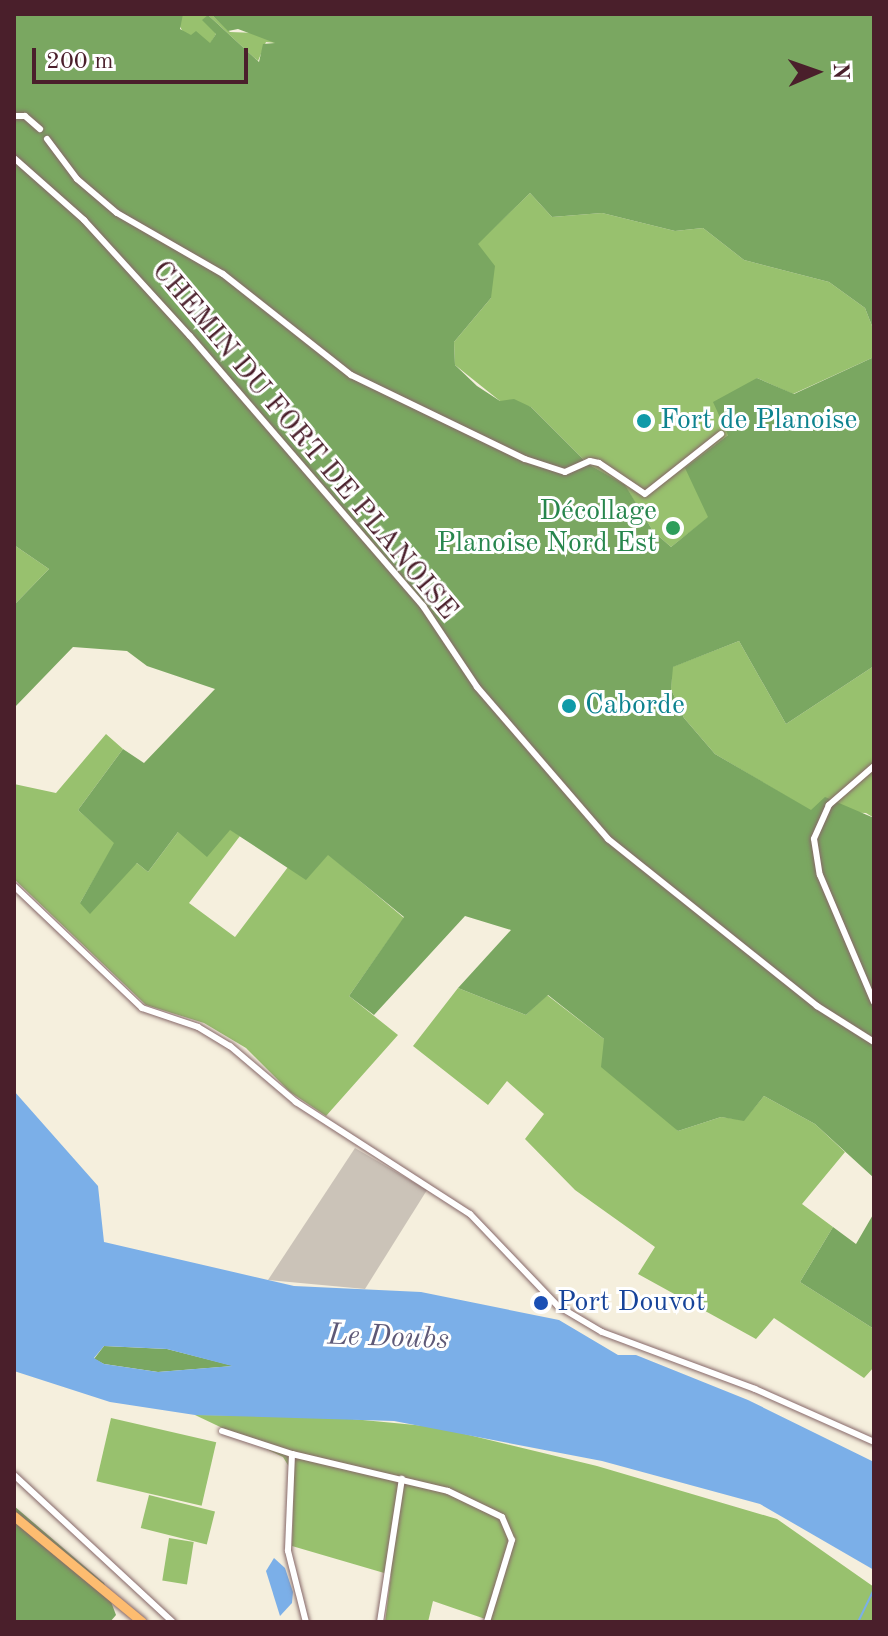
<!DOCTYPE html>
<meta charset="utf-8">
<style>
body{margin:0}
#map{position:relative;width:888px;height:1636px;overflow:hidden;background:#f5efdd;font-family:"Old Standard TT",serif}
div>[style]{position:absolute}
.industrial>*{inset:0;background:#cbc3b8}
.green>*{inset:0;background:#98c16e;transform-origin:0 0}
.forest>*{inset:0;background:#7aa761}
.water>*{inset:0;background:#7bafe8}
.stream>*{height:2px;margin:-1px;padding:0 1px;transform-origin:1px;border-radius:1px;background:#7bafe8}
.roads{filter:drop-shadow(0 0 2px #866869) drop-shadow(0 0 2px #866869)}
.street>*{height:6px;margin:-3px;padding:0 3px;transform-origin:3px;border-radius:3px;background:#fff}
.primary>*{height:9px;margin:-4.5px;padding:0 4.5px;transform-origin:4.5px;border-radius:4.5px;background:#fdbc70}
.dots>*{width:22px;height:22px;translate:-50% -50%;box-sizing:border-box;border:4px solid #fff;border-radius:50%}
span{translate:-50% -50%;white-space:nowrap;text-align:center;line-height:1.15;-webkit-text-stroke:6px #fff;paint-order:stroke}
.culture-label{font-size:28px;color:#0d838f}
.left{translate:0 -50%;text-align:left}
.street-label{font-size:28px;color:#4a1f2b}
.leisure-label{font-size:28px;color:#27864d}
.right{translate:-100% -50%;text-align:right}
.transit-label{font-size:28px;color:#164399}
.water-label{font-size:30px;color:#5e5977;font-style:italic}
.frame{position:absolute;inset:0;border:16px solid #4a1f2b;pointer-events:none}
.north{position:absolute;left:776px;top:32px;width:80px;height:80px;-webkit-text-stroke:6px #fff;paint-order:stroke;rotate:88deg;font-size:22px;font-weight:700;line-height:32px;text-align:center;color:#4a1f2b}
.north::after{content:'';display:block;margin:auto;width:28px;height:36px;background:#4a1f2b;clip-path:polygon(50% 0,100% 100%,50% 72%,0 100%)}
.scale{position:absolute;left:32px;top:48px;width:216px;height:36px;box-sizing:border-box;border:4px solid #4a1f2b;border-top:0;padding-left:10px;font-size:24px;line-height:28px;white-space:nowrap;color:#4a1f2b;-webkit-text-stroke:6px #fff;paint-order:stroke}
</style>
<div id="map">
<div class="industrial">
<div style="clip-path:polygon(355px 1148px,427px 1190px,365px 1289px,268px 1280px)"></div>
</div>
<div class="green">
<div style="clip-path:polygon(183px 14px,211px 14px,230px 32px,257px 33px,276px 43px,266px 42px,258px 61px,208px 15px,216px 34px,210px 44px,183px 32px,177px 21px)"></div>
<div style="clip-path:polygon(530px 193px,552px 217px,602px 213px,675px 231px,703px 228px,744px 260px,829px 282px,865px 308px,874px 331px,874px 357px,793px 394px,757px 378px,728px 435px,686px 468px,709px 517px,671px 547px,653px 531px,625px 486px,588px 464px,531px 407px,500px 401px,455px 365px,454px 342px,491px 298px,477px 244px)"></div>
<div style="clip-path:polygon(14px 545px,49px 569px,14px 605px)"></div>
<div style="clip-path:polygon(739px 641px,786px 724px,874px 666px,874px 818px,866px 813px,811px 811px,715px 754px,684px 718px,671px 689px,672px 667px)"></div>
<div style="clip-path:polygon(106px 734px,123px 749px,78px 810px,115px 843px,80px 903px,137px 863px,148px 872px,178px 832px,230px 829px,240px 836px,189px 903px,235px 937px,288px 867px,306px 879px,328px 854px,404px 918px,349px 996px,398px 1035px,326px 1116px,290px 1092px,246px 1048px,204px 1023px,146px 1005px,14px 879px,14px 784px,56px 793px)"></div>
<div style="clip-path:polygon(458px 988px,526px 1015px,547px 995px,604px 1039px,678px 1131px,721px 1117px,744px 1120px,764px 1096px,815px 1124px,845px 1152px,802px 1204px,833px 1227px,800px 1282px,874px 1329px,874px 1367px,864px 1378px,774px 1318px,756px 1339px,638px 1274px,655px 1247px,575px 1190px,525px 1139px,544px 1114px,507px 1081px,488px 1105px,413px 1046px)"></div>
<div style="clip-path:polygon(195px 1415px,321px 1416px,436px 1427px,597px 1466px,777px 1519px,874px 1587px,874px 1622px,494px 1622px,433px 1601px,428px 1622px,385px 1622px,391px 1575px,292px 1546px,294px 1475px,283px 1457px)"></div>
<div style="left:111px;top:1418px;width:108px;height:65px;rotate:13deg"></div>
<div style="left:149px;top:1495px;width:68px;height:34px;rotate:14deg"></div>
<div style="left:169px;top:1538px;width:25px;height:43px;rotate:9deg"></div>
</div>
<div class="forest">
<div style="clip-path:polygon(14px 14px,183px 14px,180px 29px,191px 35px,196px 31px,210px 43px,216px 34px,202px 20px,208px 15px,259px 62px,263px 44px,275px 43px,238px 29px,228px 31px,211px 14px,874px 14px,874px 331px,865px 308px,829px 282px,744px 260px,703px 228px,675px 231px,602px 213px,552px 217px,530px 193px,478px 244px,495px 266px,491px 298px,454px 342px,455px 365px,477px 386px,500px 401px,514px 399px,531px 407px,588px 464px,625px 485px,653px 531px,671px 547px,708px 517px,685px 468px,728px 435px,713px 402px,757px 378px,794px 394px,874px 357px,874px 666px,786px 724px,739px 641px,673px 667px,671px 689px,684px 718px,715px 754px,811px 810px,825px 797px,874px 818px,874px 1178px,815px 1124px,764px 1096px,744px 1121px,721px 1117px,678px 1131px,601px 1067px,604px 1039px,548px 995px,526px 1015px,458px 988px,511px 930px,465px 916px,374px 1015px,349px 996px,404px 917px,328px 855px,306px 880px,230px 830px,207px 857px,178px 832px,148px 872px,137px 863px,90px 914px,80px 903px,114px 843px,78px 810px,123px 749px,144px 763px,215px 689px,147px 666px,127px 651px,73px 647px,14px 708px,14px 605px,49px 569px,14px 545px)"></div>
<div style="clip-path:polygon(874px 1213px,874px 1329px,800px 1282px,833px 1227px,856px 1244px)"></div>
<div style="clip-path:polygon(104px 1346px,167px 1349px,234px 1366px,158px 1372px,104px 1364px,94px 1359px)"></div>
<div style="clip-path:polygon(14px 1506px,104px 1583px,116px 1615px,110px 1622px,14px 1622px)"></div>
</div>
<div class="water">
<div style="clip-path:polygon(evenodd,14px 1091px,98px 1186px,104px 1242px,294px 1286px,421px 1292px,559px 1320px,618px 1355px,636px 1355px,748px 1400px,874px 1462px,874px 1570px,760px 1504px,602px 1461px,394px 1421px,195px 1415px,110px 1402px,14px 1371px,14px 1091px,104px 1346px,167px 1349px,232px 1366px,158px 1372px,104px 1364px,94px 1358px,104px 1346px)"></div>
<div style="clip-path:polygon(274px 1558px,285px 1568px,293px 1592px,292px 1603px,280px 1616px,266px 1571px)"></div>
</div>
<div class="stream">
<div style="left:858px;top:1622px;width:37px;rotate:-64deg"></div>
</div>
<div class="roads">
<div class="street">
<div style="left:14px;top:116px;width:11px"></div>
<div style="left:25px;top:116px;width:20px;rotate:41deg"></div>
<div style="left:47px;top:139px;width:50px;rotate:53.1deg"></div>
<div style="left:77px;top:179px;width:52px;rotate:40.4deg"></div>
<div style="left:117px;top:213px;width:122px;rotate:29.9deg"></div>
<div style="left:223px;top:274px;width:163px;rotate:38.3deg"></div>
<div style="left:351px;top:375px;width:193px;rotate:25.8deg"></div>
<div style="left:525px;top:459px;width:42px;rotate:18deg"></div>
<div style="left:565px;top:472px;width:27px;rotate:-24deg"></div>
<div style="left:590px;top:461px;width:9px;rotate:13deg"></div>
<div style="left:599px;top:463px;width:55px;rotate:34deg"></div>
<div style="left:645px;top:494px;width:97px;rotate:-38.3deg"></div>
<div style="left:14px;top:158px;width:94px;rotate:41.5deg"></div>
<div style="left:84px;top:220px;width:157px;rotate:47.6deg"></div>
<div style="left:190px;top:336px;width:357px;rotate:49.2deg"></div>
<div style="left:423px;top:606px;width:97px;rotate:56.3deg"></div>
<div style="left:477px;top:687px;width:201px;rotate:49.2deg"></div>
<div style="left:608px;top:839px;width:268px;rotate:38.6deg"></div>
<div style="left:817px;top:1006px;width:67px;rotate:32.3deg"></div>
<div style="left:874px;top:766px;width:60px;rotate:139.1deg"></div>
<div style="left:829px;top:805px;width:37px;rotate:114deg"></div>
<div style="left:814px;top:839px;width:36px;rotate:81deg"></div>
<div style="left:820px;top:875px;width:138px;rotate:67deg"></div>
<div style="left:14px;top:886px;width:177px;rotate:43.6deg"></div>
<div style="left:142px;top:1008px;width:59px;rotate:18.7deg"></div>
<div style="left:198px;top:1027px;width:37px;rotate:31deg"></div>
<div style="left:230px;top:1046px;width:87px;rotate:40.3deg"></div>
<div style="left:296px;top:1102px;width:207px;rotate:32.8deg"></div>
<div style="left:470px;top:1214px;width:127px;rotate:46.3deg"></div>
<div style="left:558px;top:1306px;width:51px;rotate:30.6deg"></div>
<div style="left:602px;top:1332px;width:163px;rotate:20.4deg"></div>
<div style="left:755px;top:1389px;width:130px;rotate:24deg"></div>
<div style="left:222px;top:1431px;width:74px;rotate:18.2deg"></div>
<div style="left:292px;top:1454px;width:160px;rotate:13.3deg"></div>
<div style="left:448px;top:1491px;width:60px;rotate:25.7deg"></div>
<div style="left:502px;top:1517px;width:25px;rotate:67deg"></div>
<div style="left:512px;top:1540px;width:86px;rotate:107deg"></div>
<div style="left:292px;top:1454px;width:97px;rotate:92.4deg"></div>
<div style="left:288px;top:1551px;width:73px;rotate:75.8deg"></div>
<div style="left:14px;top:1475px;width:217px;rotate:42.8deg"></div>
<div style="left:380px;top:1622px;width:145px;rotate:-81.3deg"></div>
</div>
<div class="primary">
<div style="left:14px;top:1516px;width:166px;rotate:39.6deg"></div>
</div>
</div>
<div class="dots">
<div style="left:644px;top:421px;background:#0f9aa8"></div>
<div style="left:673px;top:528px;background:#2e9e5b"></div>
<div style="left:569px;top:706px;background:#0f9aa8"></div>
<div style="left:541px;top:1303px;background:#1a4fb4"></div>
</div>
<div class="culture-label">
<span class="left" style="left:660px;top:421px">Fort de Planoise</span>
<span class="left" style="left:585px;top:706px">Caborde</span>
</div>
<div class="street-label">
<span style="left:304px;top:441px;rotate:50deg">CHEMIN DU FORT DE PLANOISE</span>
</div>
<div class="leisure-label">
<span class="right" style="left:657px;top:528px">Décollage<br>Planoise Nord Est</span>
</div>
<div class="transit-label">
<span class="left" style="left:557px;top:1303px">Port Douvot</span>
</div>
<div class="water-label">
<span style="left:388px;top:1338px;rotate:2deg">Le Doubs</span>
</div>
<div class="frame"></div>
<div class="north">N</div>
<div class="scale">200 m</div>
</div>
